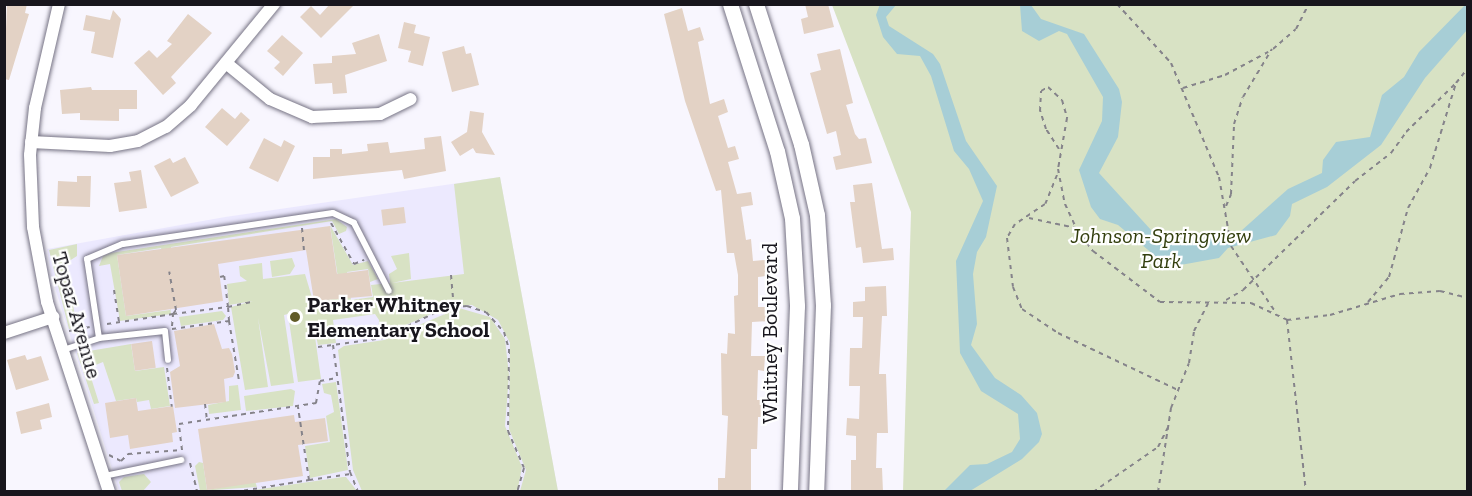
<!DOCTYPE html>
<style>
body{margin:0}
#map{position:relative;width:1472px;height:496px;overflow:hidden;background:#f8f6fe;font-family:"Zilla Slab",serif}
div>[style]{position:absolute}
.built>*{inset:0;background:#ece9fe}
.green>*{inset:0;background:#d8e2c4}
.water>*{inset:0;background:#a7ced6}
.building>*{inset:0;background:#e3d2c5;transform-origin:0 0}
.path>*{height:2px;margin-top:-1px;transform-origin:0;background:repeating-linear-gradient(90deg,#85838a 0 4.5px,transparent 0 9px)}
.roads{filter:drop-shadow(0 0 2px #767384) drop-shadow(0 0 2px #767384)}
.service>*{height:6px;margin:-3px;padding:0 3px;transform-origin:3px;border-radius:3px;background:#fff}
.minor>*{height:12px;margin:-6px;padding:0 6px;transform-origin:6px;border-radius:6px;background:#fff}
.tertiary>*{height:15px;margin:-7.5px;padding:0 7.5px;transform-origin:7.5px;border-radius:7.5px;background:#fff}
.dots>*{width:16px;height:16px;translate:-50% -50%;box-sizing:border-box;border:3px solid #fff;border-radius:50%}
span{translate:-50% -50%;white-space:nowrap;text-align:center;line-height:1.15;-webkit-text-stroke:4.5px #fff;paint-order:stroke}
.park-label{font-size:22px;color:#333f0e;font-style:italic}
.poi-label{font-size:22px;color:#18161d;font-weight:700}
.left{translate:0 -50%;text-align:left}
.street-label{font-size:22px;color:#18161d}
.frame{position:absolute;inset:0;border:6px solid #18161d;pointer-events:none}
</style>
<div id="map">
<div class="built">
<div style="clip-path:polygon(500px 177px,558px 491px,119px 491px,51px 275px,47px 249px,225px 217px)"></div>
</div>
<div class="green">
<div style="clip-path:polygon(832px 5px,1467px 5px,1467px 491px,903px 491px,911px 212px)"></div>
<div style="clip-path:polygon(500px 177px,558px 491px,520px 491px,526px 470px,509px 429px,510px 343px,498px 320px,472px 305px,450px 306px,378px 337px,379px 320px,375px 314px,333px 320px,336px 343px,318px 345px,313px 323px,321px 379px,298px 382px,288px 314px,284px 315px,294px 383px,271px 386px,258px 318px,268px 387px,245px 390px,231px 307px,253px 301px,229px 305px,227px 284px,247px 281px,240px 276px,239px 266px,262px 263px,263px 279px,305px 274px,313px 301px,341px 298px,330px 225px,353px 265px,368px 261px,378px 279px,370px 282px,368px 269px,347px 272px,351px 300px,373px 297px,371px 285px,390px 283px,389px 274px,397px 269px,391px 256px,409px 253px,411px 279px,392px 283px,464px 274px,454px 184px)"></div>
<div style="clip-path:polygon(336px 219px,347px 227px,346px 231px,339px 234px,332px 221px,171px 247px,171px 251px,162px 252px,161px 248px,117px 255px,126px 316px,170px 310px,166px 270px,171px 314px,120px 321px,110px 264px,99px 266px,103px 256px,110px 253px)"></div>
<div style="clip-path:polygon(77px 244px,77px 256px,66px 263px,75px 317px,71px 318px,74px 328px,69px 329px,49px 250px)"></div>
<div style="clip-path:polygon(292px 258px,295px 266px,290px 274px,272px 277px,270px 261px)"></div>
<div style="clip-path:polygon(459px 308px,490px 317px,505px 339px,509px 375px,505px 426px,522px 467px,518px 488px,515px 492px,362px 491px,353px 470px,338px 350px,344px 346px,384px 340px)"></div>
<div style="clip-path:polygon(222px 311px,226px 316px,223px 320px,181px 326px,179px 317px)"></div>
<div style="clip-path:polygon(131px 344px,135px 371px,164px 367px,170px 406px,151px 409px,149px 400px,137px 402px,136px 398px,116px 401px,103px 362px,88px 368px,99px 403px,94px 404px,77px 353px)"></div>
<div style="clip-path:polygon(336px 382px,348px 470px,310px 478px,305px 446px,330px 442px,326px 416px,334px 412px,331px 395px,324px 393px,322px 384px)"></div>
<div style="clip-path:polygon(238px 385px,241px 410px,209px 414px,208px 405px,229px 401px,229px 386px)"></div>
<div style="clip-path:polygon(291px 389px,295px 391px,293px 406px,246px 411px,244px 396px)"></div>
<div style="clip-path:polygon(199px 462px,203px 463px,207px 490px,255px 481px,257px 487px,200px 491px,195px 466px)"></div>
<div style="clip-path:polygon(144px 474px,151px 482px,143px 491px,122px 491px,119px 482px,124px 477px)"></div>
<div style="clip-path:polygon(346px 477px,357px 491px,247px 491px,343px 477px)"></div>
</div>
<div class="water">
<div style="clip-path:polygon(880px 4px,896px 5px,886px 17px,889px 26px,933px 54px,940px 64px,966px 141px,997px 186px,986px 237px,977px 252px,973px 274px,977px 324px,971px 345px,995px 378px,1021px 395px,1037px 413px,1042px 434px,1039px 442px,1022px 459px,970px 491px,944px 491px,970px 465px,987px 464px,1012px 452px,1020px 439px,1018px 414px,981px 391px,960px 353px,956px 261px,983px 201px,969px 169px,954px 151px,931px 76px,920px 56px,897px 54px,883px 37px,876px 15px)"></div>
<div style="clip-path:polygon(1020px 5px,1031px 5px,1041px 19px,1084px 34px,1119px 89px,1122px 102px,1118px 137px,1099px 173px,1162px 242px,1183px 245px,1241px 231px,1288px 189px,1322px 173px,1323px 160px,1336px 142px,1370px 137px,1382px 95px,1404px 77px,1419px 52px,1466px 4px,1467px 30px,1425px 78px,1381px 145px,1327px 187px,1292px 204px,1290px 216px,1276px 235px,1228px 248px,1219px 258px,1175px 266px,1159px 259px,1118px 225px,1100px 219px,1091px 207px,1079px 170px,1102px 121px,1103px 97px,1067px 34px,1059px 31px,1039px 41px,1022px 31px)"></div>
</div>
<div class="building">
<div style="clip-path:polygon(7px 4px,27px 4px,25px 13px,29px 14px,9px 80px,4px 79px)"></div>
<div style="clip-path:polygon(330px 4px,355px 4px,321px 38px,300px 17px,311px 6px,320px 15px)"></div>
<div style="clip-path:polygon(805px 4px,828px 4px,834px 27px,804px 34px,801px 19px,808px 17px)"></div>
<div style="clip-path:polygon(682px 8px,688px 31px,700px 27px,704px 40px,698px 42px,710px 104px,724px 99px,728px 112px,718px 116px,728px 148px,735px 146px,739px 159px,728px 162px,737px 194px,751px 192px,753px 205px,741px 207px,746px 240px,751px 239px,753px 261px,765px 260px,766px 276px,758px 277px,758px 307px,770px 307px,771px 321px,752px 322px,751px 356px,765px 356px,764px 371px,758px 370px,757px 400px,762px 400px,762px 417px,758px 417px,757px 449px,751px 449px,751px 492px,718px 492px,718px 478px,725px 478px,728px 416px,722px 415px,721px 353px,727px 354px,728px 333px,735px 334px,734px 296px,738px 295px,738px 275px,734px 253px,727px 253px,721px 190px,716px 191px,685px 101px,664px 14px)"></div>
<div style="clip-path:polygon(113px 10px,121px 19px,113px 58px,91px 53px,95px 32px,83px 30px,86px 15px,110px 20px)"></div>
<div style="clip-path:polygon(188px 14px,212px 33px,171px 77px,176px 83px,163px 95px,134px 63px,149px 50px,157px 58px,172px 44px,167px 41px)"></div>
<div style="clip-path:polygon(404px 22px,416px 25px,414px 33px,430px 37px,423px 66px,408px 62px,411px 51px,398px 48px)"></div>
<div style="clip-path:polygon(379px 34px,387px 61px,345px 75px,347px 93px,333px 94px,332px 83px,315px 84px,313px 64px,332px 63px,332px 56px,356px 54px,352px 43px)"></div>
<div style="clip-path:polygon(282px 35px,303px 53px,283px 76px,274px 68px,280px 62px,267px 51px)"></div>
<div style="clip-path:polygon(464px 46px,466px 54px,471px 53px,479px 85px,452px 92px,442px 52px)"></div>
<div style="clip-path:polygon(840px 49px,853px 103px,846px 105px,855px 134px,859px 139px,866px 138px,872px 163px,836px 170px,833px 157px,841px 155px,836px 131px,827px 134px,810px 73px,821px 70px,817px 54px)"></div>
<div style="clip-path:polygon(91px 87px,92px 90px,137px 90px,137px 109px,119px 109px,119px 121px,80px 120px,80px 113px,62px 114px,60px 90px)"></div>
<div style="clip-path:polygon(222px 108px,235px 119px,241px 112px,250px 120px,227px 146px,205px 127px)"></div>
<div style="clip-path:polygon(470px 111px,484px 113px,482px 132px,495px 155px,476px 153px,473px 148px,460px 156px,451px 142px,467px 132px)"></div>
<div style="clip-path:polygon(441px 136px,446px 171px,404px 179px,402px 170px,313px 179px,313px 157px,330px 157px,330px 149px,342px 149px,342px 154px,368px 151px,367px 144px,388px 142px,390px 153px,425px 149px,424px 138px)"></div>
<div style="clip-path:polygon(264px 138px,281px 147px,284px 140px,295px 146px,278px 182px,249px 168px)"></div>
<div style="clip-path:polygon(185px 157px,199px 183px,171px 197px,154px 166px,170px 158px,173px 163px)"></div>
<div style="clip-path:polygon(141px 170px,147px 208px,119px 212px,114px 183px,131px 181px,129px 172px)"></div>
<div style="clip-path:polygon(77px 176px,91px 176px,90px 207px,57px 206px,58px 181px,77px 182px)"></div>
<div style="clip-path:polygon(872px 183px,882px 249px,893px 248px,894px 260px,863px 263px,861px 247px,856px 248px,850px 202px,855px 202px,853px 185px)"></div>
<div style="left:404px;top:207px;width:16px;height:23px;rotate:83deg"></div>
<div style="clip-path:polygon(330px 226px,337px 274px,368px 270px,372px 296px,314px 301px,306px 250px,218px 264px,223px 301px,126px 316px,117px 255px)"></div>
<div style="clip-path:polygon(886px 286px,887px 316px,882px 316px,879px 374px,886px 374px,888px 433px,877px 433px,876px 468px,882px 468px,883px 492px,851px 492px,851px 460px,856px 460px,856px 436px,846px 435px,847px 418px,859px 419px,860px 386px,849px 386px,850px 348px,862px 348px,863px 317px,853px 317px,853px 302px,865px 301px,865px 287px)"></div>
<div style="clip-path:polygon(214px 324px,222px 349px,229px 348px,232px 354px,235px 372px,233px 377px,224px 379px,226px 402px,175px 408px,170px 372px,180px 366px,174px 331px)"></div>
<div style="left:152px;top:341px;width:27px;height:21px;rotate:82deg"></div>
<div style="clip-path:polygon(25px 355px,27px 360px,41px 356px,49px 380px,16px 390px,7px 360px)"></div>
<div style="clip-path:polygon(136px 398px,138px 411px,173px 406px,177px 432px,172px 433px,173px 442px,130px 449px,128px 435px,110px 438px,105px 403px)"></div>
<div style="clip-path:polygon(49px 403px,52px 417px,40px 420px,42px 429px,21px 434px,16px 412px)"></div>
<div style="clip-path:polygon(294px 415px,295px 422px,325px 418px,328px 441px,298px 445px,303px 476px,207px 490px,198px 429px)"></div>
</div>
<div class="path">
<div style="left:1117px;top:4px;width:80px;rotate:47.5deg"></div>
<div style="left:1171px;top:63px;width:124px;rotate:67.2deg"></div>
<div style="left:1219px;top:177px;width:70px;rotate:80.1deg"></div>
<div style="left:1231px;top:246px;width:77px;rotate:56.1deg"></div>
<div style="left:1273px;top:49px;width:30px;rotate:-41deg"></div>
<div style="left:1296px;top:29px;width:28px;rotate:-63deg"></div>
<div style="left:1183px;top:88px;width:44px;rotate:-17.2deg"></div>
<div style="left:1225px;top:75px;width:49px;rotate:-28.1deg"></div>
<div style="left:1059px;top:149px;width:24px;rotate:-123deg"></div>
<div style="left:1046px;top:129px;width:19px;rotate:-108deg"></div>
<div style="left:1040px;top:111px;width:20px;rotate:-87deg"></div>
<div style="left:1041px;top:91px;width:8px;rotate:-30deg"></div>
<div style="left:1048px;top:87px;width:19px;rotate:43deg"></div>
<div style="left:1062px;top:100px;width:19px;rotate:74deg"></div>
<div style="left:1067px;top:118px;width:52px;rotate:100deg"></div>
<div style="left:1058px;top:169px;width:36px;rotate:79deg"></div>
<div style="left:1065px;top:204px;width:26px;rotate:65deg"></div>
<div style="left:1076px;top:228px;width:29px;rotate:54deg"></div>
<div style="left:1093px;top:251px;width:84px;rotate:37.3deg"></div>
<div style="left:1160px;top:302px;width:91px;rotate:0.6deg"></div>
<div style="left:1251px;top:303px;width:40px;rotate:25deg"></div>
<div style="left:1287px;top:320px;width:43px;rotate:-6.6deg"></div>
<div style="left:1330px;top:315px;width:73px;rotate:-16.7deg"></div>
<div style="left:1400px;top:294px;width:40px;rotate:-4.3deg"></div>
<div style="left:1440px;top:291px;width:29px;rotate:14deg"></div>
<div style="left:1057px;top:175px;width:31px;rotate:112deg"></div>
<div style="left:1045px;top:204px;width:36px;rotate:146deg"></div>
<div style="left:1015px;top:224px;width:16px;rotate:120deg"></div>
<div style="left:1007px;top:238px;width:49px;rotate:83deg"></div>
<div style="left:1013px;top:287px;width:24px;rotate:68deg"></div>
<div style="left:1022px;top:309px;width:43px;rotate:33.7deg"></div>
<div style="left:1058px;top:333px;width:133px;rotate:25.4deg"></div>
<div style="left:1226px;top:206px;width:13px;rotate:-67deg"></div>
<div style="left:1231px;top:194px;width:70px;rotate:-87.5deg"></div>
<div style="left:1234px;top:124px;width:28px;rotate:-72deg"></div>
<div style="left:1243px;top:97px;width:56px;rotate:-58.9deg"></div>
<div style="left:1029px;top:218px;width:48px;rotate:12deg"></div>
<div style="left:331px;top:223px;width:47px;rotate:60.7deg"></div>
<div style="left:354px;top:264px;width:11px;rotate:-22deg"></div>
<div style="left:302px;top:228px;width:24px;rotate:85deg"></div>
<div style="left:451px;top:275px;width:32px;rotate:85deg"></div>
<div style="left:114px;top:290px;width:33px;rotate:81deg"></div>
<div style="left:1226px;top:300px;width:20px;rotate:-30deg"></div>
<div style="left:1243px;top:290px;width:156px;rotate:-44.2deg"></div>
<div style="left:1355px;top:181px;width:46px;rotate:-37.9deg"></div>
<div style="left:1391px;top:153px;width:26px;rotate:-54deg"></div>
<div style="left:1406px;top:132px;width:70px;rotate:-44.4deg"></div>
<div style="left:1368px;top:302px;width:33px;rotate:-50deg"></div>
<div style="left:1389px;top:277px;width:72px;rotate:-74.6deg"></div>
<div style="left:1408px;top:208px;width:46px;rotate:-61.2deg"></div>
<div style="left:1430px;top:168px;width:89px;rotate:-73deg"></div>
<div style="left:1456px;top:83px;width:19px;rotate:-51deg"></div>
<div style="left:1287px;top:320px;width:173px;rotate:83.7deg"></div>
<div style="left:229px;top:321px;width:14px;rotate:-94deg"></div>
<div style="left:228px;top:307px;width:25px;rotate:-12deg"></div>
<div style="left:107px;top:324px;width:67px;rotate:-8.6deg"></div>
<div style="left:173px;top:314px;width:5px;rotate:-53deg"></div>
<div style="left:176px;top:310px;width:39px;rotate:-100deg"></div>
<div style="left:172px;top:326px;width:12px;rotate:-85deg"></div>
<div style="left:173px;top:314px;width:55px;rotate:-7.3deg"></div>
<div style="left:228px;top:307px;width:31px;rotate:-97deg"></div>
<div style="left:224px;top:276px;width:4px;rotate:166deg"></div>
<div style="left:172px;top:329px;width:58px;rotate:-8deg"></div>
<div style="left:229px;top:321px;width:61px;rotate:80.5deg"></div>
<div style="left:69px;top:331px;width:21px;rotate:-11deg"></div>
<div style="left:333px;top:345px;width:128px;rotate:82.4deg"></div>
<div style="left:350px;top:472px;width:22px;rotate:68deg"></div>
<div style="left:318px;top:347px;width:66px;rotate:-7.9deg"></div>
<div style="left:383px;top:338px;width:69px;rotate:-25.8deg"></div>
<div style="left:445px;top:308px;width:22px;rotate:-5deg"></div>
<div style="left:467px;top:306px;width:20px;rotate:18deg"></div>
<div style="left:486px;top:312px;width:27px;rotate:48deg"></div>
<div style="left:504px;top:332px;width:18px;rotate:74deg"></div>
<div style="left:509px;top:349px;width:82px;rotate:90.7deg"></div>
<div style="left:508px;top:431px;width:40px;rotate:66.6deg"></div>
<div style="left:524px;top:468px;width:25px;rotate:106deg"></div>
<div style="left:167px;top:368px;width:39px;rotate:83deg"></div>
<div style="left:205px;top:404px;width:16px;rotate:83deg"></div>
<div style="left:109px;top:455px;width:13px;rotate:27deg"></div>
<div style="left:121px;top:461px;width:10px;rotate:-45deg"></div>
<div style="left:128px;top:454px;width:54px;rotate:-4.2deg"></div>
<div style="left:182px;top:450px;width:26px;rotate:-97deg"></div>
<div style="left:179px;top:424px;width:139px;rotate:-8.7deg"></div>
<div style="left:316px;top:403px;width:22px;rotate:-80deg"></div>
<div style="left:320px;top:381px;width:17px;rotate:-10deg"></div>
<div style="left:190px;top:463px;width:30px;rotate:76deg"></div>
<div style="left:309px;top:480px;width:42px;rotate:-8.1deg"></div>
<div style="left:235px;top:492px;width:75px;rotate:-9.2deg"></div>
<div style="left:309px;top:480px;width:74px;rotate:-98.6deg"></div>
<div style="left:1093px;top:492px;width:79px;rotate:-34.7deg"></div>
<div style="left:1158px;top:447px;width:25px;rotate:-63deg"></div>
<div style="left:1158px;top:492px;width:85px;rotate:-81.2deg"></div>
<div style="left:1171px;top:408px;width:48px;rotate:-68.2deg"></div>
<div style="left:1189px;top:363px;width:32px;rotate:-81deg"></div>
<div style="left:1194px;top:331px;width:31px;rotate:-63deg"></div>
</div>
<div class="roads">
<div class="service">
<div style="left:99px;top:338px;width:66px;rotate:-6.1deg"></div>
<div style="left:165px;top:331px;width:29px;rotate:84deg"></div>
<div style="left:63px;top:350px;width:38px;rotate:-18deg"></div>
<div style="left:99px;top:338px;width:80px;rotate:-98.6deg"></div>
<div style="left:87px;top:259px;width:39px;rotate:-23deg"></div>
<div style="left:123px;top:244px;width:212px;rotate:-8.4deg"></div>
<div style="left:333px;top:213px;width:23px;rotate:25deg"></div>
<div style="left:354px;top:223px;width:76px;rotate:62.8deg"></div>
<div style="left:104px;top:476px;width:79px;rotate:-11.7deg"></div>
</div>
<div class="minor">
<div style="left:59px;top:4px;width:107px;rotate:103deg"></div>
<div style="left:35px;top:108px;width:47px;rotate:96.1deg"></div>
<div style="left:30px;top:155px;width:72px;rotate:87.6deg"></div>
<div style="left:33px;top:227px;width:76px;rotate:79.4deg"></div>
<div style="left:47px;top:302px;width:200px;rotate:71.9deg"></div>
<div style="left:226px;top:63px;width:57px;rotate:39.3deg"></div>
<div style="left:270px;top:99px;width:46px;rotate:23.2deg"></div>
<div style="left:312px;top:117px;width:68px;rotate:-2.5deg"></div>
<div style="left:380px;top:114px;width:34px;rotate:-26deg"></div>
<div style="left:31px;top:142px;width:79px;rotate:2.9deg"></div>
<div style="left:110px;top:146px;width:28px;rotate:-10deg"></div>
<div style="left:138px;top:141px;width:31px;rotate:-27deg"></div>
<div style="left:166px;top:127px;width:33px;rotate:-41deg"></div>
<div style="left:191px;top:105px;width:131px;rotate:-50.6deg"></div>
<div style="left:4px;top:333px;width:52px;rotate:-18.1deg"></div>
</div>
<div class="tertiary">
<div style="left:730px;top:4px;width:154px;rotate:72.3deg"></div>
<div style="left:777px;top:151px;width:69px;rotate:77.4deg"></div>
<div style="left:792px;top:218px;width:88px;rotate:86.7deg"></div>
<div style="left:797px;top:306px;width:186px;rotate:92.2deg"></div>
<div style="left:756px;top:4px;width:147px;rotate:72.2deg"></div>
<div style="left:801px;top:144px;width:73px;rotate:77.3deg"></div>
<div style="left:817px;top:215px;width:90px;rotate:86.2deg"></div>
<div style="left:823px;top:305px;width:187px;rotate:92.1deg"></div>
</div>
</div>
<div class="dots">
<div style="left:295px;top:317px;background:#615b27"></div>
</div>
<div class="park-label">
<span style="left:1161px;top:248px">Johnson-Springview<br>Park</span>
</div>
<div class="poi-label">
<span class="left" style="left:307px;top:317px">Parker Whitney<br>Elementary School</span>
</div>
<div class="street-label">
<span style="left:77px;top:315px;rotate:74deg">Topaz Avenue</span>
<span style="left:770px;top:333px;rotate:-90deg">Whitney Boulevard</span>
</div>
<div class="frame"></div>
</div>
